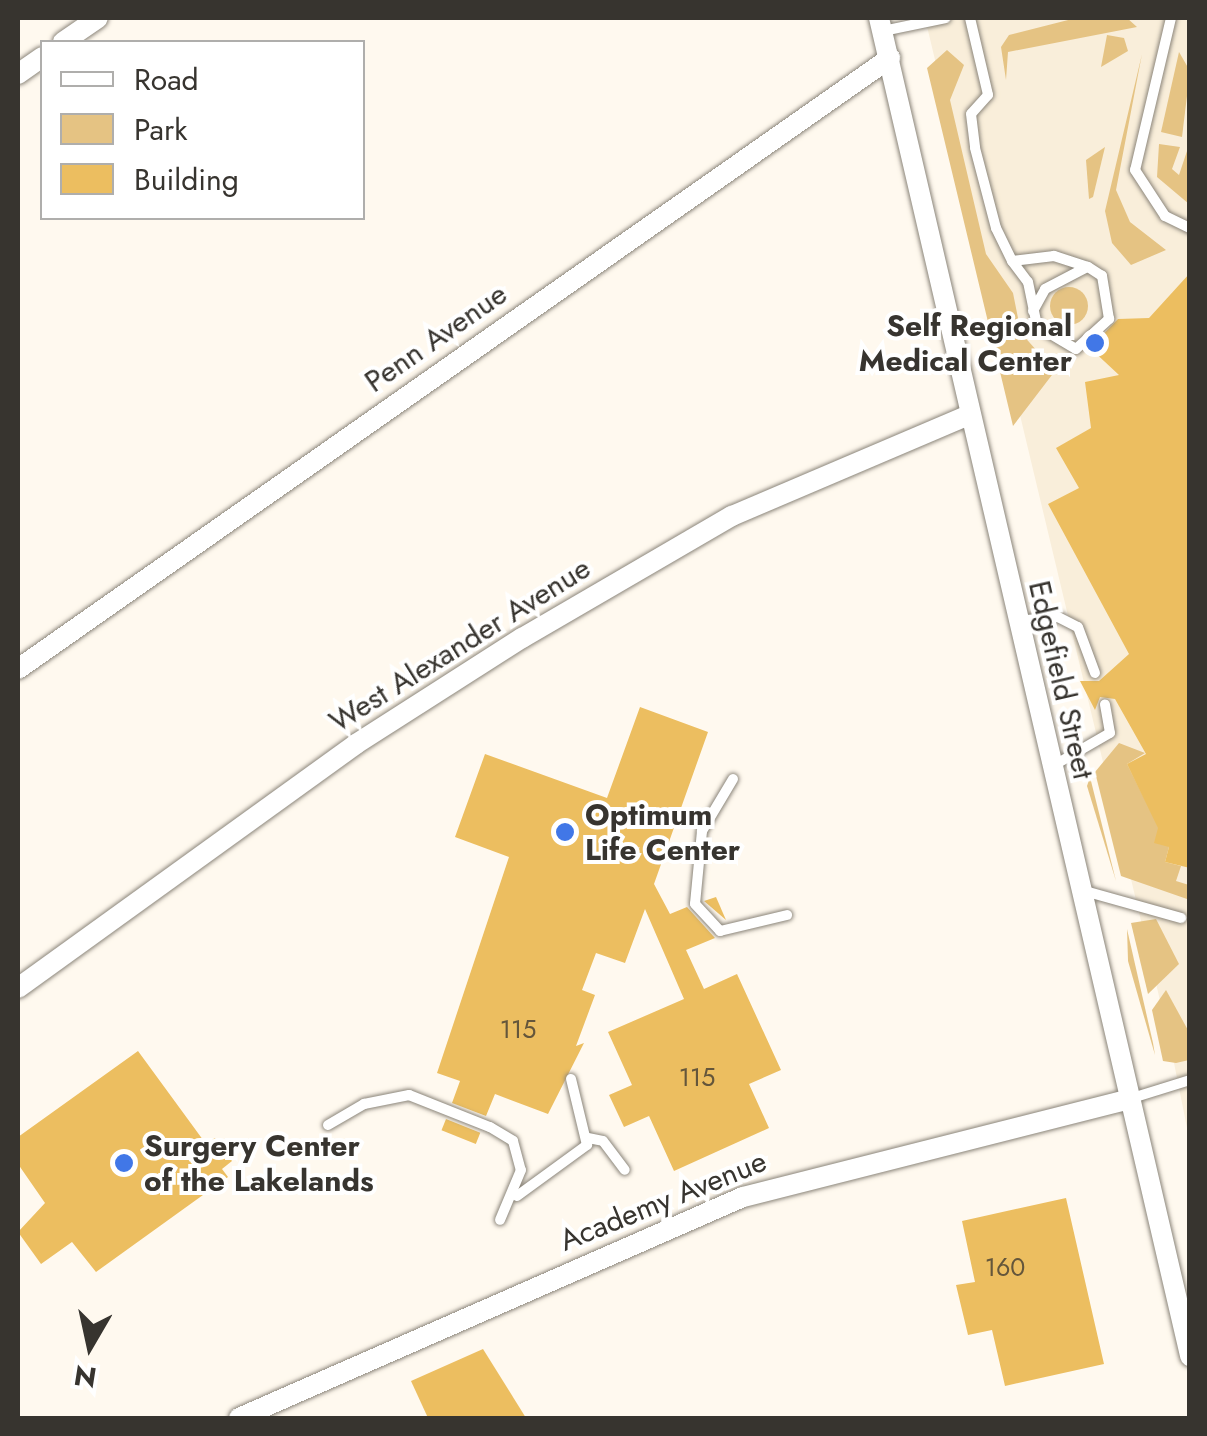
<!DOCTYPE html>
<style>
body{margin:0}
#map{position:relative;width:1207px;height:1436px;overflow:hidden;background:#fff9ef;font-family:Jost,sans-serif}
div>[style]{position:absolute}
.built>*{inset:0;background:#f9eeda}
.green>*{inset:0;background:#e5c383}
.round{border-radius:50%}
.building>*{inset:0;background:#ecbe60;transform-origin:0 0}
.roads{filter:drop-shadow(0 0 2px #8b857a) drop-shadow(0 0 2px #8b857a)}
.lane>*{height:10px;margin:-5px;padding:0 5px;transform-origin:5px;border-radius:5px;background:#fff}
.street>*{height:20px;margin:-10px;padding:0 10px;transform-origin:10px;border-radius:10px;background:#fff}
.dots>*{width:28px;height:28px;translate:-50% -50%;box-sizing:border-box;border:5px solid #fff;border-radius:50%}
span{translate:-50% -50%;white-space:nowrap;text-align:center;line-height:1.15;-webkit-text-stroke:8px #fff;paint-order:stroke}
.number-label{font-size:25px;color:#64563b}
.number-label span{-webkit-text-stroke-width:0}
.poi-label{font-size:30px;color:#37342f;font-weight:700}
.right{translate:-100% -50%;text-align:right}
.left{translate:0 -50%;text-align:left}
.street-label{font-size:30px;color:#37342f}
.frame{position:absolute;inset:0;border:20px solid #37342f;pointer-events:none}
.legend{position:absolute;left:40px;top:40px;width:325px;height:180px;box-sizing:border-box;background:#fff;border:2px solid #afaeac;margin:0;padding:12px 18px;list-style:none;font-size:30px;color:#37342f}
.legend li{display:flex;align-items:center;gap:20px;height:50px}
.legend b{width:50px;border:2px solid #afaeac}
.north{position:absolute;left:40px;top:1296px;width:100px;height:100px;-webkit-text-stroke:8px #fff;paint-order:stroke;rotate:189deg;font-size:28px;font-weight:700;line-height:40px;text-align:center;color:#37342f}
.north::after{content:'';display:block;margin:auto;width:35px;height:45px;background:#37342f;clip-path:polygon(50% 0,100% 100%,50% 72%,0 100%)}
</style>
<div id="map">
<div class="built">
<div style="clip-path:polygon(925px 18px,1189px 18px,1189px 1138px,1169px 1038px)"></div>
</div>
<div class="green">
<div style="clip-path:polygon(1076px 18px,1127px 18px,1137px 27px,1008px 52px,1006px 80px,1001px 47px,1009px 35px)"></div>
<div style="clip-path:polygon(1107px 35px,1124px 38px,1128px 51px,1101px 67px)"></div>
<div style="clip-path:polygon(947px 50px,964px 65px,950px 100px,986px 254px,1013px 293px,1021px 333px,1055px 371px,1013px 426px,927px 68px)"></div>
<div style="clip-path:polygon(1179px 52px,1190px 71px,1182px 137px,1161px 132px)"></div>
<div style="clip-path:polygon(1142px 54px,1116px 190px,1130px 222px,1166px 250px,1131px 265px,1112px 243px,1105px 211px)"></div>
<div style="clip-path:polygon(1159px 144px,1180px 147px,1172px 169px,1179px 175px,1189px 145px,1189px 204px,1157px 177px)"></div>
<div style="clip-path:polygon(1105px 147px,1093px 197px,1089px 199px,1086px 160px)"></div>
<div class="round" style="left:1050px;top:287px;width:38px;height:38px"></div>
<div style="clip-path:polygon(1119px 743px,1145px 753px,1127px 764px,1169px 847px,1165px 862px,1181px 866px,1176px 881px,1189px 885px,1187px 899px,1121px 876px,1095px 772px)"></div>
<div style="clip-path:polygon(1090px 777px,1116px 881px,1087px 786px)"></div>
<div style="clip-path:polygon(1156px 919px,1179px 964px,1148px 994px,1131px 923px)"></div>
<div style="clip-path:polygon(1127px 929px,1153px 1043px,1155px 1055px,1128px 961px)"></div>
<div style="clip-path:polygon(1166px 990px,1189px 1032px,1189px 1060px,1176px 1063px,1163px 1061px,1152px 1010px)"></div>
</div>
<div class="building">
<div style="clip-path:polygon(1190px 273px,1190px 868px,1165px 862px,1169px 847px,1154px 843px,1158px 828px,1127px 764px,1146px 754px,1115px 699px,1100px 697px,1095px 710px,1080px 681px,1099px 681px,1129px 654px,1048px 504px,1079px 488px,1056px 448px,1091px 428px,1085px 382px,1119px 375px,1090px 348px,1118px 319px,1149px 318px)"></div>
<div style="clip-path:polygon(640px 707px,708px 732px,654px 884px,670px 914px,687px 907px,715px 938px,686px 950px,704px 989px,737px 974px,781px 1070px,749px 1084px,769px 1128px,674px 1171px,649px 1116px,624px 1127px,609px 1095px,632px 1085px,608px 1032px,684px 999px,645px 909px,625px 963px,596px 953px,582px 990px,595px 995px,576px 1046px,584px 1043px,548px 1114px,495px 1094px,486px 1116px,452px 1103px,460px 1081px,437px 1073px,509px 857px,455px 837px,485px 754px,607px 798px)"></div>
<div style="clip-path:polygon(716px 897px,726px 920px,704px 901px)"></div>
<div style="clip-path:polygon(138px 1051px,206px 1144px,215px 1138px,232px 1161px,222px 1169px,228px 1177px,96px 1272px,72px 1242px,41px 1264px,18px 1232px,45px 1203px,18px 1164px,18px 1137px)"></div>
<div style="left:446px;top:1119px;width:37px;height:12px;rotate:22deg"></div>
<div style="clip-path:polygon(1066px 1198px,1104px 1364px,1005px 1386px,992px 1330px,968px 1335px,956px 1285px,975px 1282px,962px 1221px)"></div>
<div style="clip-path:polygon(483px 1349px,526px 1418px,428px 1418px,411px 1381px)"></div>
</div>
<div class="roads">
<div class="lane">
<div style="left:970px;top:18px;width:79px;rotate:76.8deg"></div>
<div style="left:988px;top:95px;width:25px;rotate:132deg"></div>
<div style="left:971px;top:114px;width:34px;rotate:83deg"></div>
<div style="left:975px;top:148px;width:83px;rotate:75.3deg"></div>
<div style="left:996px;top:228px;width:37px;rotate:64deg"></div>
<div style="left:1012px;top:261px;width:26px;rotate:53deg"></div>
<div style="left:1028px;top:282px;width:45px;rotate:78.4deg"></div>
<div style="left:1037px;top:326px;width:45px;rotate:30.5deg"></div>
<div style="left:1076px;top:349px;width:45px;rotate:-42.3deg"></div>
<div style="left:1109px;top:319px;width:44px;rotate:-99.2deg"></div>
<div style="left:1102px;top:276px;width:17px;rotate:-147deg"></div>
<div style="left:1088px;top:267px;width:36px;rotate:-162deg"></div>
<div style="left:1054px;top:256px;width:42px;rotate:173.2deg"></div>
<div style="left:1171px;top:18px;width:156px;rotate:103.3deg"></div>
<div style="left:1135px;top:170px;width:55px;rotate:56.9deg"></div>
<div style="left:1165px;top:216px;width:28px;rotate:26deg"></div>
<div style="left:883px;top:31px;width:64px;rotate:-11.7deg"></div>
<div style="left:1033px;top:311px;width:25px;rotate:-61deg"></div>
<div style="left:1045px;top:289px;width:47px;rotate:-27.6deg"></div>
<div style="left:1017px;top:621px;width:41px;rotate:-5.6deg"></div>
<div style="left:1058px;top:617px;width:22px;rotate:27deg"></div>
<div style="left:1078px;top:627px;width:49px;rotate:69.7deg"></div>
<div style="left:1051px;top:767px;width:68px;rotate:-30deg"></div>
<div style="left:1110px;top:733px;width:29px;rotate:-100deg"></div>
<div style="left:733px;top:779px;width:61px;rotate:120.8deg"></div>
<div style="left:702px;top:831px;width:73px;rotate:95.5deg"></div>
<div style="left:695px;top:904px;width:37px;rotate:47deg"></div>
<div style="left:720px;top:931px;width:69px;rotate:-13.4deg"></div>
<div style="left:1081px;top:890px;width:104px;rotate:15.6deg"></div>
<div style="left:1129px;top:1099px;width:64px;rotate:-17.3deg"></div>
<div style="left:328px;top:1125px;width:42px;rotate:-30.3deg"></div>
<div style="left:364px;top:1104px;width:46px;rotate:-11.3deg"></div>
<div style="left:409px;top:1095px;width:87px;rotate:21.6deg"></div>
<div style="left:490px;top:1127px;width:27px;rotate:31deg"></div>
<div style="left:513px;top:1141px;width:30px;rotate:75deg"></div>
<div style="left:521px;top:1170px;width:54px;rotate:112.8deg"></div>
<div style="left:588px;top:1138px;width:15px;rotate:11deg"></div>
<div style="left:603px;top:1141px;width:36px;rotate:53deg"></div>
<div style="left:517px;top:1196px;width:87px;rotate:-36.1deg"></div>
<div style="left:587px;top:1145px;width:68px;rotate:-103.6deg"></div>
</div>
<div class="street">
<div style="left:879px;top:18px;width:1374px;rotate:76.91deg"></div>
<div style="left:63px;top:42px;width:42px;rotate:-34.4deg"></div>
<div style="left:18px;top:74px;width:29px;rotate:-35deg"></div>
<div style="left:18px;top:669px;width:1065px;rotate:-35.02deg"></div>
<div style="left:18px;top:988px;width:417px;rotate:-35.8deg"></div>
<div style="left:356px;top:744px;width:197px;rotate:-32.6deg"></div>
<div style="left:522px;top:638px;width:243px;rotate:-30.2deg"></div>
<div style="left:732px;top:516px;width:258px;rotate:-23.1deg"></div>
<div style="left:239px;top:1418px;width:550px;rotate:-23.68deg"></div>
<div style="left:743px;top:1197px;width:398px;rotate:-14.2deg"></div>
</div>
</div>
<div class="dots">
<div style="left:1095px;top:343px;background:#4177e7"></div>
<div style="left:565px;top:832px;background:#4177e7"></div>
<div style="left:124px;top:1163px;background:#4177e7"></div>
</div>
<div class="number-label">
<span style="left:518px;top:1029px">115</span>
<span style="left:697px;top:1077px">115</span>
<span style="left:1005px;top:1267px">160</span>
</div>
<div class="poi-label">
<span class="right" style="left:1072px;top:343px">Self Regional<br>Medical Center</span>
<span class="left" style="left:585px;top:832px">Optimum<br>Life Center</span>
<span class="left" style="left:144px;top:1163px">Surgery Center<br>of the Lakelands</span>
</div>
<div class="street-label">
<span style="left:436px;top:338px;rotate:-35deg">Penn Avenue</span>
<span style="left:460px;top:645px;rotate:-32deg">West Alexander Avenue</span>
<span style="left:1061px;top:680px;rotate:77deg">Edgefield Street</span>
<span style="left:663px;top:1201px;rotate:-22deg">Academy Avenue</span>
</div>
<div class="frame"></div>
<ul class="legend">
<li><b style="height:12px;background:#fff"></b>Road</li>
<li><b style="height:28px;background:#e5c383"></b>Park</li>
<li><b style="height:28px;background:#ecbe60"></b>Building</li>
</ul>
<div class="north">N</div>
</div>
